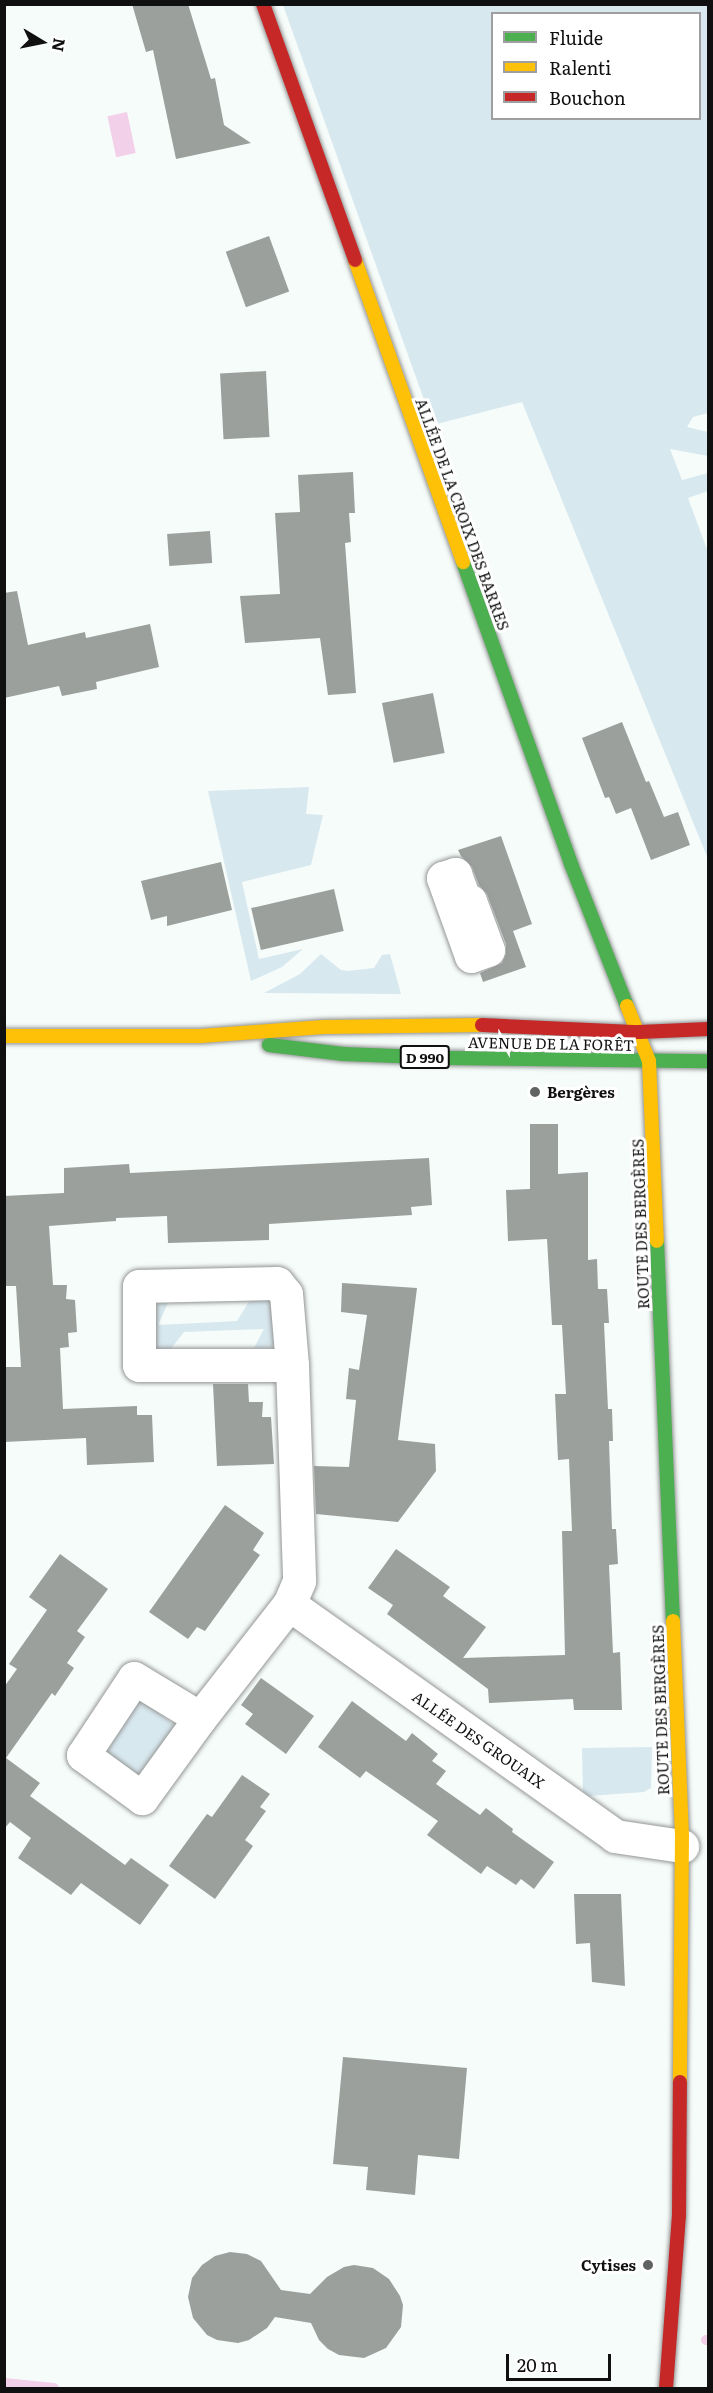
<!DOCTYPE html>
<meta charset="utf-8">
<style>
body{margin:0}
#map{position:relative;width:713px;height:2393px;overflow:hidden;background:#f6fcfa;font-family:Literata,serif}
div>[style]{position:absolute}
.green>*{inset:0;background:#d8e8ef}
.water>*{inset:0;background:#f2d0e9;transform-origin:0 0}
.stream>*{height:10px;margin:-5px;padding:0 5px;transform-origin:5px;border-radius:5px;background:#f2d0e9}
.building>*{inset:0;background:#9ba09d;transform-origin:0 0}
.roads{filter:drop-shadow(0 0 2px #949695) drop-shadow(0 0 2px #949695)}
.street>*{height:33px;margin:-16.5px;padding:0 16.5px;transform-origin:16.5px;border-radius:16.5px;background:#fefffe}
.fast>*{height:14px;margin:-7px;padding:0 7px;transform-origin:7px;border-radius:7px;background:#4caf50}
.slow>*{height:14px;margin:-7px;padding:0 7px;transform-origin:7px;border-radius:7px;background:#ffc107}
.jam>*{height:14px;margin:-7px;padding:0 7px;transform-origin:7px;border-radius:7px;background:#c62828}
.dots>*{width:16px;height:16px;translate:-50% -50%;box-sizing:border-box;border:3px solid #fff;border-radius:50%}
span{translate:-50% -50%;white-space:nowrap;text-align:center;line-height:1.15;-webkit-text-stroke:6px #fff;paint-order:stroke}
.shield-label span{padding:2px 4px;background:#fff;border:2px solid;border-radius:4px;-webkit-text-stroke-width:0}
.shield-label{font-size:14px;color:#101010;font-weight:700}
.street-label{font-size:15px;color:#101010}
.poi-label{font-size:15px;color:#101010;font-weight:700}
.left{translate:0 -50%;text-align:left}
.right{translate:-100% -50%;text-align:right}
.frame{position:absolute;inset:0;border:6px solid #101010;pointer-events:none}
.legend{position:absolute;left:491px;top:12px;width:210px;height:108px;box-sizing:border-box;background:#fff;border:2px solid #9f9f9f;margin:0;padding:8px 10px;list-style:none;font-size:18px;color:#101010}
.legend li{display:flex;align-items:center;gap:12px;height:30px}
.legend b{width:30px;border:2px solid #9f9f9f}
.north{position:absolute;left:12px;top:12px;width:60px;height:60px;-webkit-text-stroke:4px #fff;paint-order:stroke;rotate:100deg;font-size:16px;font-weight:700;line-height:24px;text-align:center;color:#101010}
.north::after{content:'';display:block;margin:auto;width:21px;height:27px;background:#101010;clip-path:polygon(50% 0,100% 100%,50% 72%,0 100%)}
.scale{position:absolute;left:506px;top:2354px;width:105px;height:27px;box-sizing:border-box;border:3px solid #101010;border-top:0;padding-left:8px;font-size:18px;line-height:21px;white-space:nowrap;color:#101010;-webkit-text-stroke:4px #fff;paint-order:stroke}
</style>
<div id="map">
<div class="green">
<div style="clip-path:polygon(evenodd,283px 5px,708px 5px,708px 413px,693px 417px,687px 427px,708px 432px,708px 456px,670px 449px,682px 480px,708px 473px,708px 491px,688px 498px,708px 552px,708px 859px,522px 402px,433px 425px,283px 5px,492px 14px,700px 14px,700px 118px,492px 118px,492px 14px)"></div>
<div style="clip-path:polygon(309px 787px,306px 814px,323px 815px,311px 865px,242px 882px,259px 959px,303px 949px,282px 967px,251px 981px,208px 791px)"></div>
<div style="clip-path:polygon(321px 954px,341px 970px,348px 971px,374px 968px,382px 955px,390px 954px,401px 994px,264px 993px,300px 974px)"></div>
<div style="clip-path:polygon(251px 1298px,268px 1298px,277px 1304px,278px 1340px,270px 1348px,254px 1348px,264px 1329px,184px 1332px,169px 1351px,163px 1353px,156px 1347px,154px 1311px,160px 1302px,168px 1303px,158px 1325px,237px 1321px)"></div>
<div style="clip-path:polygon(137px 1701px,145px 1703px,172px 1723px,176px 1730px,143px 1777px,105px 1758px,104px 1742px)"></div>
<div style="clip-path:polygon(652px 1747px,651px 1788px,644px 1792px,589px 1796px,583px 1792px,582px 1748px)"></div>
</div>
<div class="water">
<div style="left:127px;top:112px;width:42px;height:20px;rotate:78deg"></div>
</div>
<div class="stream">
<div style="left:706px;top:2340px;width:2px"></div>
<div style="left:4px;top:2383px;width:50px;rotate:5.7deg"></div>
</div>
<div class="building">
<div style="clip-path:polygon(132px 4px,188px 4px,211px 79px,215px 78px,224px 125px,251px 143px,176px 159px,153px 50px,146px 52px)"></div>
<div style="left:269px;top:236px;width:59px;height:46px;rotate:70deg"></div>
<div style="left:266px;top:371px;width:66px;height:46px;rotate:87deg"></div>
<div style="clip-path:polygon(353px 472px,355px 513px,349px 513px,351px 542px,345px 543px,356px 693px,328px 695px,320px 638px,245px 643px,240px 596px,280px 594px,275px 513px,300px 512px,298px 475px)"></div>
<div style="left:210px;top:531px;width:32px;height:43px;rotate:86deg"></div>
<div style="clip-path:polygon(17px 591px,28px 645px,85px 632px,86px 638px,150px 624px,159px 667px,96px 682px,97px 689px,62px 696px,59px 686px,4px 698px,4px 593px)"></div>
<div style="left:433px;top:693px;width:61px;height:52px;rotate:79deg"></div>
<div style="clip-path:polygon(622px 722px,646px 782px,649px 781px,664px 817px,678px 812px,690px 845px,651px 860px,631px 808px,616px 814px,609px 797px,605px 798px,582px 738px)"></div>
<div style="clip-path:polygon(501px 836px,532px 924px,513px 931px,526px 967px,483px 982px,480px 973px,502px 963px,506px 954px,506px 944px,487px 894px,479px 885px,472px 867px,461px 856px,458px 850px)"></div>
<div style="clip-path:polygon(221px 862px,232px 910px,167px 926px,167px 916px,151px 920px,141px 881px)"></div>
<div style="left:334px;top:889px;width:43px;height:85px;rotate:77deg"></div>
<div style="clip-path:polygon(530px 1124px,558px 1124px,558px 1174px,588px 1172px,588px 1260px,597px 1259px,598px 1289px,607px 1289px,609px 1323px,604px 1323px,608px 1409px,612px 1409px,613px 1441px,609px 1441px,612px 1529px,616px 1529px,618px 1564px,609px 1565px,613px 1653px,620px 1652px,622px 1710px,574px 1710px,573px 1699px,489px 1703px,488px 1689px,387px 1614px,393px 1605px,368px 1588px,396px 1549px,450px 1587px,443px 1596px,486px 1627px,463px 1658px,565px 1655px,562px 1531px,572px 1531px,569px 1459px,558px 1460px,555px 1394px,566px 1394px,562px 1325px,552px 1325px,547px 1239px,508px 1241px,506px 1190px,530px 1189px)"></div>
<div style="clip-path:polygon(429px 1158px,432px 1205px,411px 1207px,412px 1215px,269px 1224px,269px 1240px,168px 1243px,167px 1216px,116px 1218px,116px 1221px,49px 1226px,53px 1285px,67px 1285px,66px 1299px,75px 1300px,77px 1332px,68px 1333px,69px 1347px,60px 1348px,63px 1409px,137px 1406px,137px 1415px,152px 1415px,154px 1462px,87px 1465px,86px 1438px,4px 1442px,4px 1367px,21px 1367px,16px 1286px,4px 1286px,4px 1196px,64px 1193px,64px 1168px,129px 1164px,130px 1173px)"></div>
<div style="clip-path:polygon(342px 1283px,417px 1288px,398px 1440px,435px 1444px,436px 1471px,398px 1522px,316px 1514px,314px 1466px,349px 1467px,356px 1400px,346px 1399px,349px 1368px,359px 1370px,367px 1315px,341px 1312px)"></div>
<div style="clip-path:polygon(213px 1384px,248px 1384px,249px 1402px,263px 1402px,262px 1417px,271px 1417px,274px 1464px,217px 1466px)"></div>
<div style="clip-path:polygon(225px 1505px,264px 1533px,253px 1550px,260px 1555px,205px 1631px,197px 1627px,188px 1639px,149px 1612px)"></div>
<div style="clip-path:polygon(60px 1554px,108px 1589px,77px 1631px,85px 1637px,67px 1663px,74px 1668px,55px 1696px,52px 1693px,6px 1758px,40px 1783px,30px 1796px,125px 1865px,131px 1858px,169px 1885px,140px 1925px,81px 1883px,71px 1895px,18px 1858px,31px 1838px,10px 1822px,4px 1829px,4px 1687px,17px 1669px,9px 1664px,47px 1610px,29px 1597px)"></div>
<div style="clip-path:polygon(261px 1678px,314px 1716px,286px 1754px,245px 1724px,253px 1714px,241px 1705px)"></div>
<div style="clip-path:polygon(352px 1701px,406px 1741px,412px 1733px,438px 1754px,432px 1761px,446px 1771px,436px 1784px,480px 1815px,486px 1808px,513px 1829px,512px 1832px,554px 1862px,534px 1889px,521px 1879px,516px 1885px,487px 1866px,481px 1874px,427px 1835px,438px 1821px,366px 1771px,360px 1778px,318px 1747px)"></div>
<div style="clip-path:polygon(242px 1775px,270px 1794px,260px 1807px,266px 1811px,245px 1840px,253px 1846px,215px 1899px,169px 1866px,207px 1814px,212px 1817px)"></div>
<div style="clip-path:polygon(574px 1894px,621px 1894px,625px 1986px,592px 1982px,590px 1943px,576px 1944px)"></div>
<div style="clip-path:polygon(343px 2057px,467px 2068px,459px 2159px,418px 2155px,415px 2195px,366px 2190px,368px 2167px,333px 2164px)"></div>
<div style="clip-path:polygon(230px 2252px,247px 2254px,261px 2261px,281px 2290px,310px 2294px,327px 2277px,344px 2267px,354px 2265px,373px 2268px,389px 2279px,400px 2296px,403px 2305px,401px 2327px,386px 2348px,364px 2358px,339px 2355px,328px 2349px,319px 2340px,311px 2323px,275px 2317px,267px 2328px,249px 2340px,238px 2343px,217px 2340px,207px 2335px,193px 2318px,188px 2297px,192px 2278px,202px 2265px,215px 2256px)"></div>
</div>
<div class="roads">
<div class="street">
<div style="left:455px;top:874px;width:30px;rotate:70deg"></div>
<div style="left:465px;top:902px;width:5px;rotate:-11deg"></div>
<div style="left:470px;top:901px;width:52px;rotate:69.8deg"></div>
<div style="left:488px;top:950px;width:18px;rotate:161deg"></div>
<div style="left:471px;top:956px;width:83px;rotate:-109.7deg"></div>
<div style="left:443px;top:878px;width:13px;rotate:-18deg"></div>
<div style="left:292px;top:1365px;width:71px;rotate:-94.8deg"></div>
<div style="left:286px;top:1294px;width:14px;rotate:-129deg"></div>
<div style="left:277px;top:1283px;width:138px;rotate:178.8deg"></div>
<div style="left:139px;top:1286px;width:79px;rotate:90deg"></div>
<div style="left:139px;top:1365px;width:153px"></div>
<div style="left:292px;top:1365px;width:216px;rotate:88.1deg"></div>
<div style="left:299px;top:1581px;width:25px;rotate:113deg"></div>
<div style="left:289px;top:1604px;width:400px;rotate:35.4deg"></div>
<div style="left:615px;top:1836px;width:68px;rotate:8.5deg"></div>
<div style="left:200px;top:1718px;width:99px;rotate:125.9deg"></div>
<div style="left:142px;top:1798px;width:73px;rotate:-143.9deg"></div>
<div style="left:83px;top:1755px;width:92px;rotate:-56.5deg"></div>
<div style="left:134px;top:1678px;width:77px;rotate:31.2deg"></div>
<div style="left:200px;top:1718px;width:145px;rotate:-52deg"></div>
</div>
<div class="fast">
<div style="left:463px;top:562px;width:321px;rotate:70.3deg"></div>
<div style="left:571px;top:864px;width:153px;rotate:68.5deg"></div>
<div style="left:269px;top:1045px;width:75px;rotate:6.9deg"></div>
<div style="left:343px;top:1054px;width:105px;rotate:2.2deg"></div>
<div style="left:448px;top:1058px;width:260px;rotate:0.7deg"></div>
<div style="left:657px;top:1241px;width:380px;rotate:87.6deg"></div>
</div>
<div class="slow">
<div style="left:355px;top:260px;width:321px;rotate:70.3deg"></div>
<div style="left:627px;top:1006px;width:59px;rotate:68.2deg"></div>
<div style="left:649px;top:1061px;width:180px;rotate:87.5deg"></div>
<div style="left:4px;top:1036px;width:197px"></div>
<div style="left:201px;top:1036px;width:123px;rotate:-4.2deg"></div>
<div style="left:324px;top:1027px;width:158px;rotate:-0.7deg"></div>
<div style="left:673px;top:1621px;width:215px;rotate:87.6deg"></div>
<div style="left:682px;top:1836px;width:246px;rotate:90.5deg"></div>
</div>
<div class="jam">
<div style="left:263px;top:4px;width:272px;rotate:70.2deg"></div>
<div style="left:482px;top:1025px;width:157px;rotate:2.6deg"></div>
<div style="left:639px;top:1032px;width:69px;rotate:-2.5deg"></div>
<div style="left:666px;top:2388px;width:173px;rotate:-85.7deg"></div>
<div style="left:679px;top:2215px;width:133px;rotate:-89.6deg"></div>
</div>
</div>
<div class="dots">
<div style="left:535px;top:1092px;background:#606362"></div>
<div style="left:648px;top:2265px;background:#606362"></div>
</div>
<div class="shield-label">
<span style="left:425px;top:1057px">D 990</span>
</div>
<div class="street-label">
<span style="left:463px;top:514px;rotate:70deg">ALLÉE DE LA CROIX DES BARRES</span>
<span style="left:551px;top:1043px;rotate:1deg">AVENUE DE LA FORÊT</span>
<span style="left:640px;top:1224px;rotate:-92deg">ROUTE DES BERGÈRES</span>
<span style="left:660px;top:1710px;rotate:-92deg">ROUTE DES BERGÈRES</span>
<span style="left:479px;top:1739px;rotate:35deg">ALLÉE DES GROUAIX</span>
</div>
<div class="poi-label">
<span class="left" style="left:547px;top:1092px">Bergères</span>
<span class="right" style="left:636px;top:2265px">Cytises</span>
</div>
<div class="frame"></div>
<ul class="legend">
<li><b style="height:8px;background:#4caf50"></b>Fluide</li>
<li><b style="height:8px;background:#ffc107"></b>Ralenti</li>
<li><b style="height:8px;background:#c62828"></b>Bouchon</li>
</ul>
<div class="north">N</div>
<div class="scale">20 m</div>
</div>
